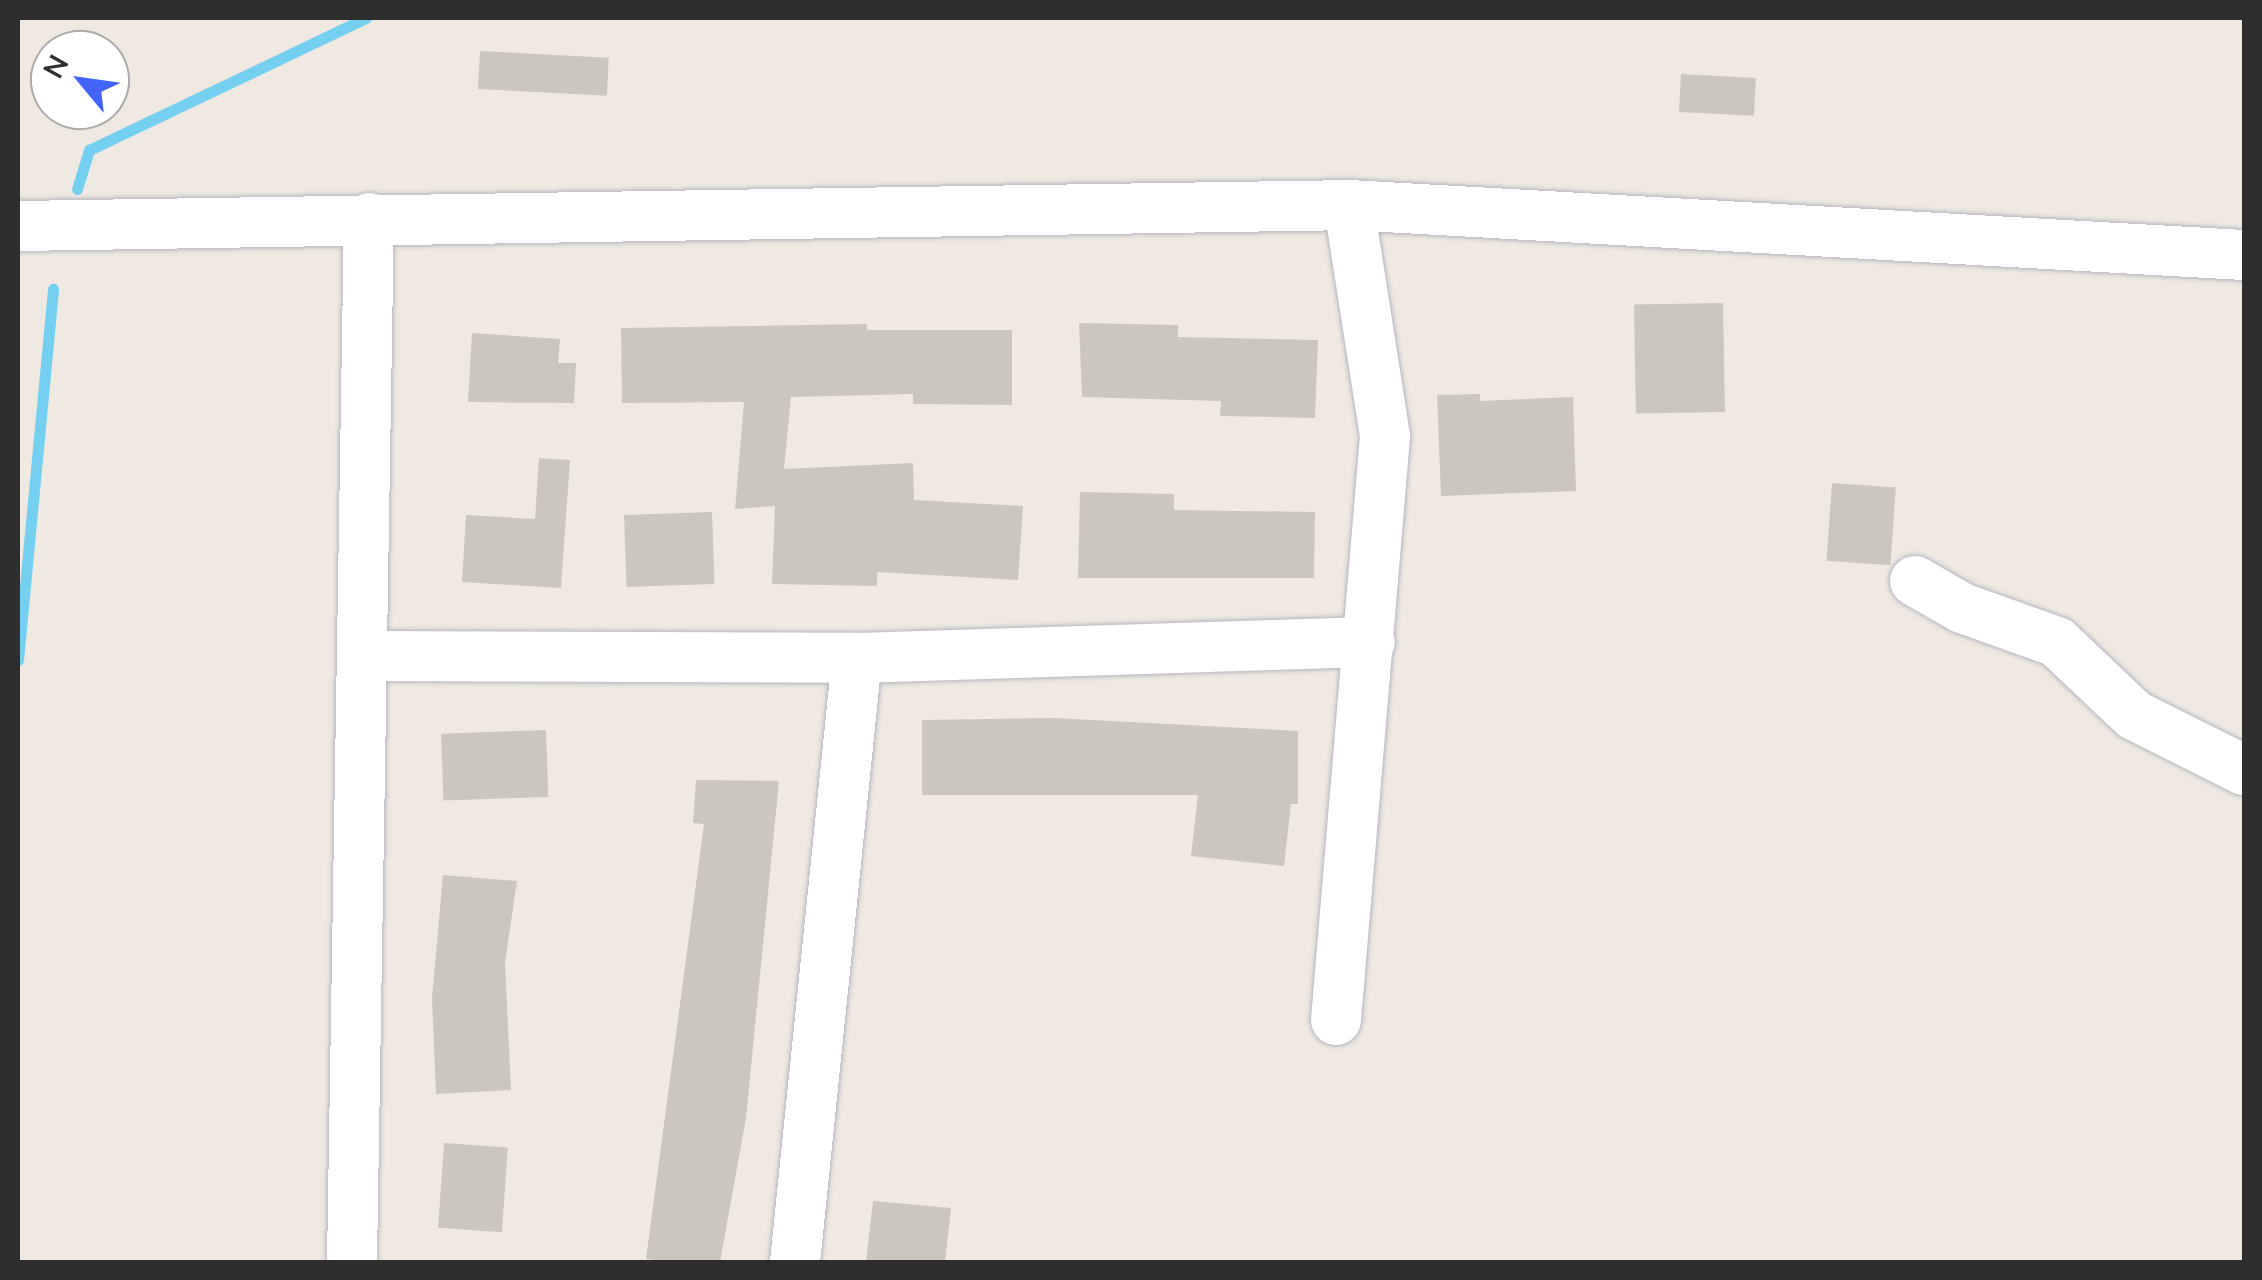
<!DOCTYPE html>
<style>
body{margin:0}
#map{position:relative;width:2262px;height:1280px;overflow:hidden;background:#efe9e1;font-family:Mulish,sans-serif}
div>[style]{position:absolute}
.stream>*{height:11px;margin:-5.5px;padding:0 5.5px;transform-origin:5.5px;border-radius:5.5px;background:#75cff0}
.building>*{inset:0;background:#cbc7bf;transform-origin:0 0}
.roads{filter:drop-shadow(0 0 2px #b4b7c1) drop-shadow(0 0 2px #b4b7c1)}
.minor>*{height:50px;margin:-25px;padding:0 25px;transform-origin:25px;border-radius:25px;background:#fff}
span{translate:-50% -50%;white-space:nowrap;text-align:center;line-height:1.15;-webkit-text-stroke:8px #fff;paint-order:stroke}
.frame{position:absolute;inset:0;border:20px solid #2e2e2e;pointer-events:none}
.north{position:absolute;left:30px;top:30px;width:100px;height:100px;box-sizing:border-box;background:#fff;border:2px solid #ababab;border-radius:50%;rotate:299deg;font-size:28px;font-weight:700;line-height:40px;text-align:center;color:#2e2e2e}
.north::after{content:'';display:block;margin:auto;width:35px;height:45px;background:#4264fb;clip-path:polygon(50% 0,100% 100%,50% 72%,0 100%)}
</style>
<div id="map">
<div class="stream">
<div style="left:77px;top:189px;width:41px;rotate:-72.9deg"></div>
<div style="left:89px;top:150px;width:307px;rotate:-25.5deg"></div>
<div style="left:18px;top:660px;width:373px;rotate:-84.6deg"></div>
</div>
<div class="building">
<div style="left:480px;top:51px;width:129px;height:38px;rotate:3deg"></div>
<div style="left:1681px;top:74px;width:75px;height:38px;rotate:3deg"></div>
<div style="left:1723px;top:303px;width:109px;height:89px;rotate:89deg"></div>
<div style="clip-path:polygon(1079px 323px,1178px 325px,1178px 337px,1318px 340px,1315px 418px,1220px 416px,1221px 401px,1082px 397px)"></div>
<div style="clip-path:polygon(867px 324px,867px 330px,1012px 330px,1012px 405px,913px 404px,913px 394px,791px 397px,784px 469px,913px 463px,914px 500px,1023px 506px,1018px 580px,877px 572px,877px 586px,772px 584px,775px 506px,735px 509px,744px 402px,622px 403px,621px 328px)"></div>
<div style="clip-path:polygon(472px 333px,560px 339px,558px 363px,576px 363px,574px 403px,468px 402px)"></div>
<div style="clip-path:polygon(1480px 394px,1480px 401px,1573px 397px,1576px 491px,1441px 496px,1437px 395px)"></div>
<div style="clip-path:polygon(539px 458px,570px 460px,561px 588px,462px 582px,466px 515px,535px 519px)"></div>
<div style="left:1832px;top:483px;width:64px;height:78px;rotate:4deg"></div>
<div style="clip-path:polygon(1080px 492px,1174px 494px,1174px 510px,1315px 512px,1314px 578px,1078px 578px)"></div>
<div style="left:712px;top:512px;width:72px;height:88px;rotate:88deg"></div>
<div style="clip-path:polygon(1054px 718px,1298px 731px,1298px 804px,1291px 804px,1284px 866px,1191px 856px,1198px 795px,922px 795px,922px 720px)"></div>
<div style="left:546px;top:730px;width:67px;height:105px;rotate:88deg"></div>
<div style="clip-path:polygon(696px 780px,779px 781px,746px 1118px,720px 1262px,670px 1262px,646px 1259px,704px 824px,693px 823px)"></div>
<div style="clip-path:polygon(443px 875px,517px 881px,505px 963px,511px 1090px,436px 1094px,432px 998px)"></div>
<div style="left:444px;top:1143px;width:64px;height:85px;rotate:4deg"></div>
<div style="clip-path:polygon(873px 1201px,951px 1208px,945px 1262px,866px 1262px)"></div>
</div>
<div class="roads">
<div class="minor">
<div style="left:18px;top:226px;width:1331px;rotate:-0.9deg"></div>
<div style="left:1349px;top:205px;width:896px;rotate:3.2deg"></div>
<div style="left:1915px;top:581px;width:54px;rotate:29.9deg"></div>
<div style="left:1962px;top:608px;width:101px;rotate:19.7deg"></div>
<div style="left:2057px;top:642px;width:106px;rotate:43.5deg"></div>
<div style="left:2134px;top:715px;width:123px;rotate:26.6deg"></div>
<div style="left:364px;top:656px;width:493px;rotate:0.2deg"></div>
<div style="left:857px;top:658px;width:513px;rotate:-1.79deg"></div>
<div style="left:1336px;top:1020px;width:586px;rotate:-85.2deg"></div>
<div style="left:1385px;top:436px;width:234px;rotate:-98.9deg"></div>
<div style="left:352px;top:1262px;width:1044px;rotate:-89.07deg"></div>
<div style="left:795px;top:1262px;width:607px;rotate:-84.14deg"></div>
</div>
</div>
<div class="frame"></div>
<div class="north">N</div>
</div>
